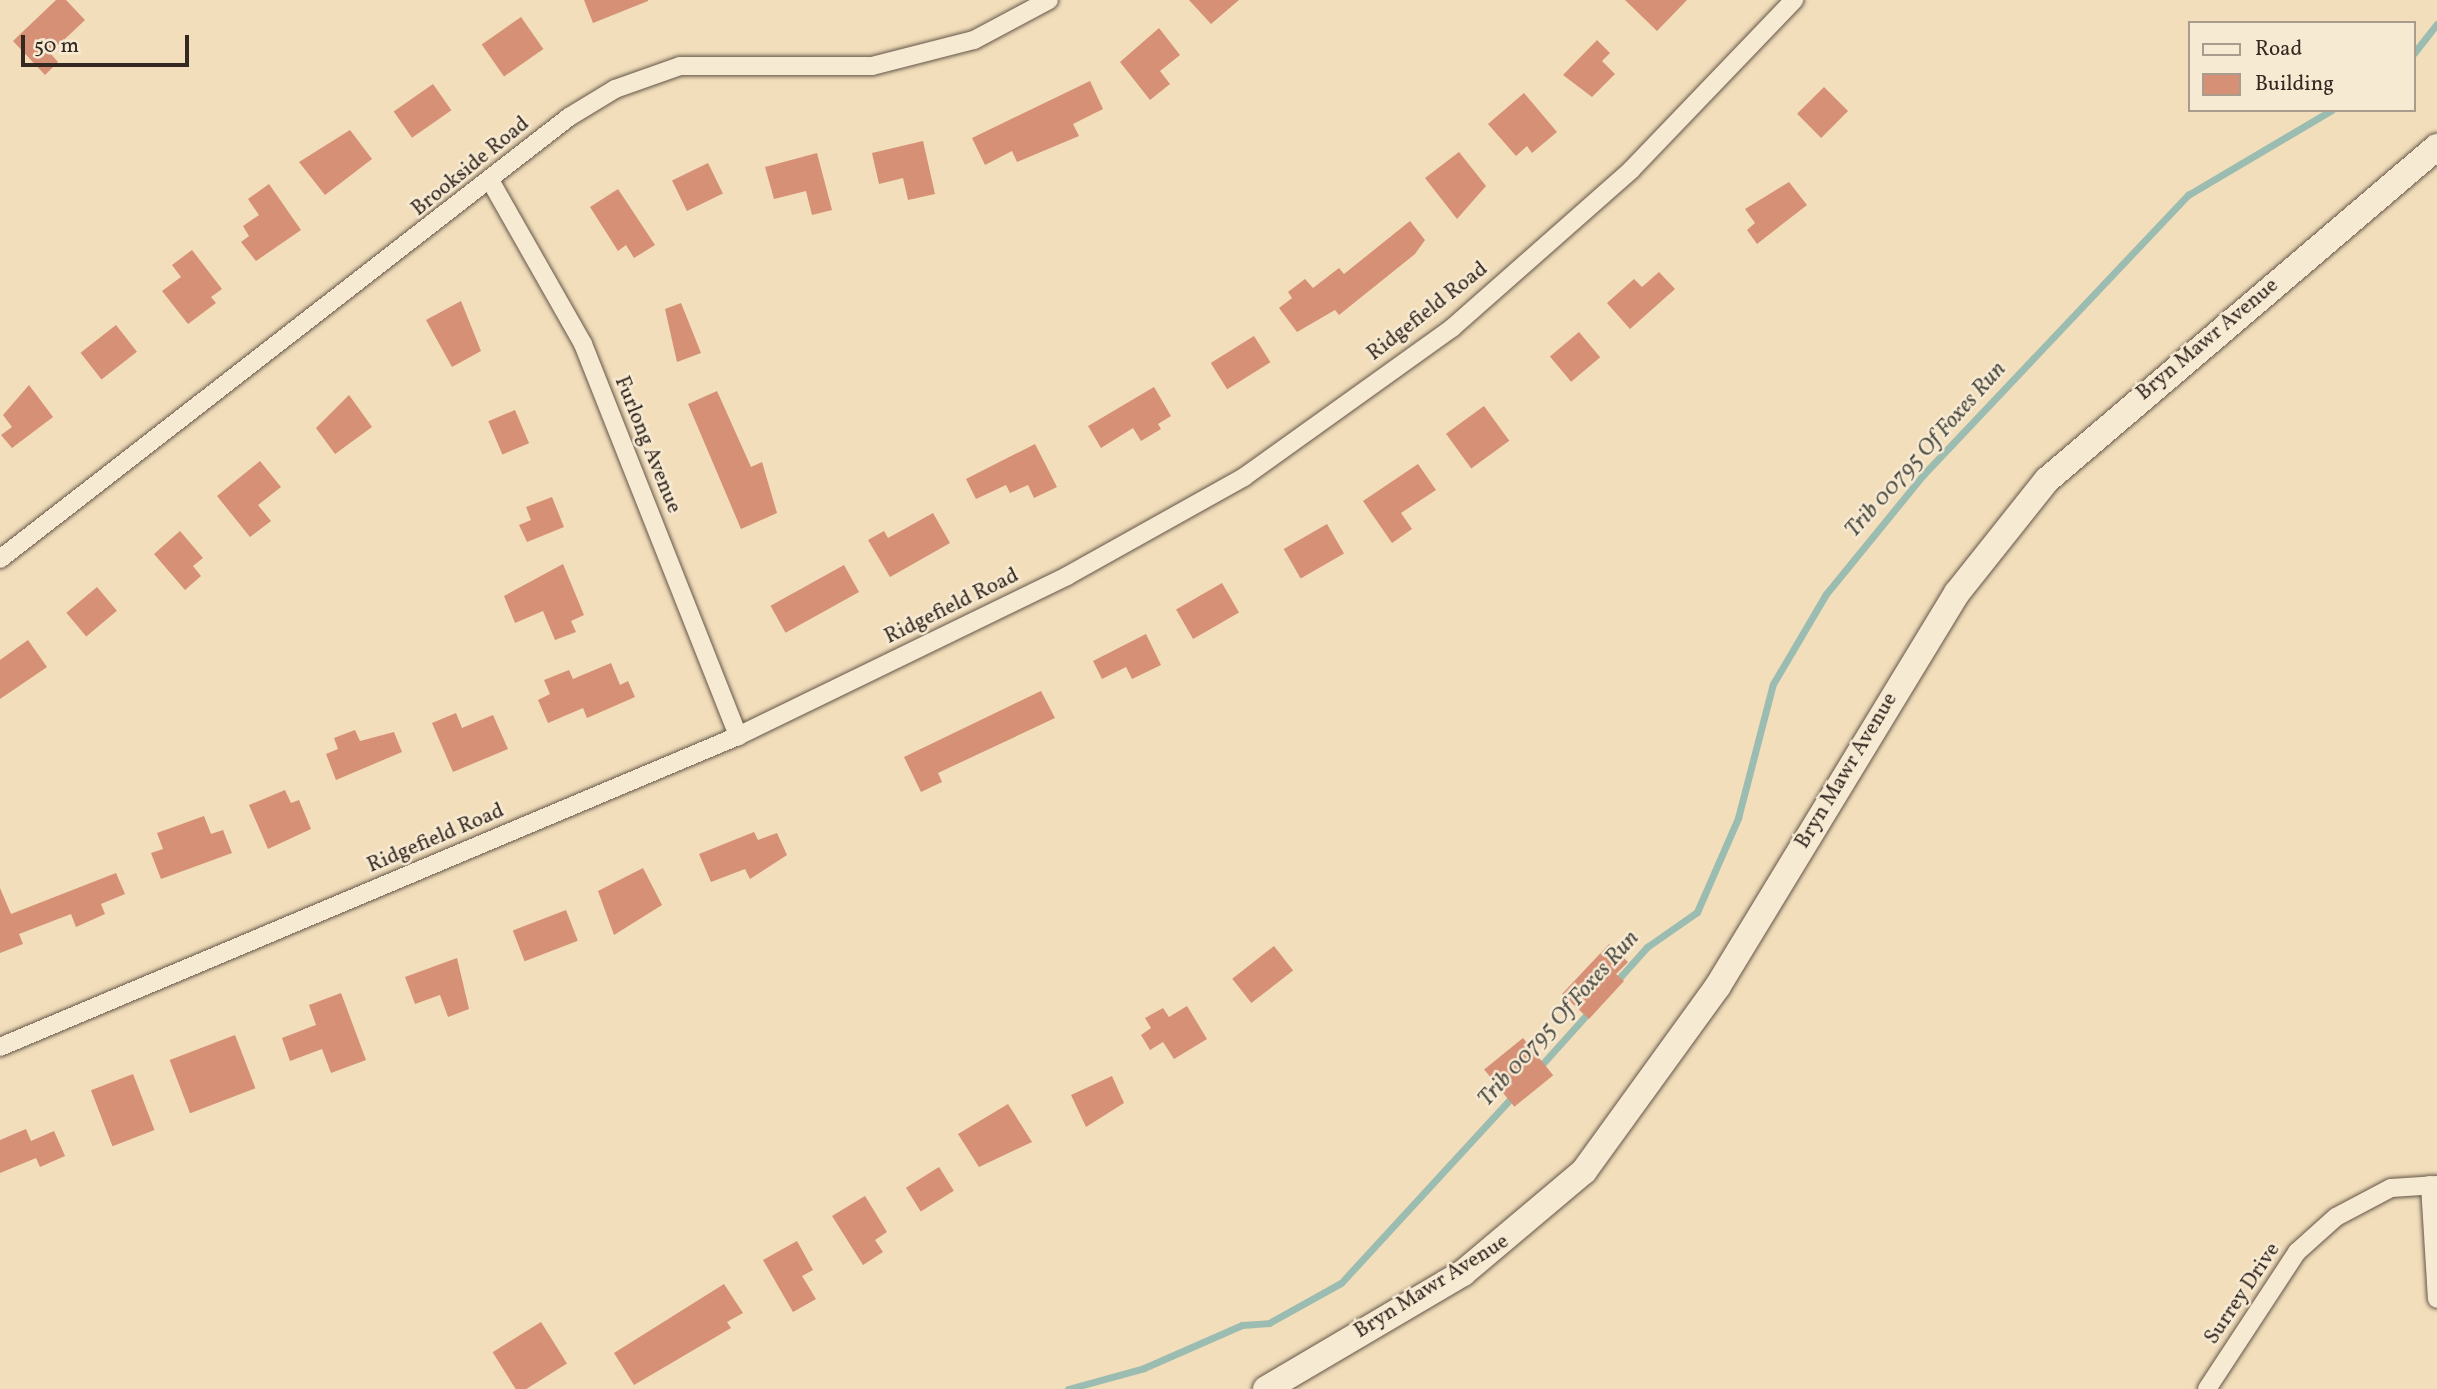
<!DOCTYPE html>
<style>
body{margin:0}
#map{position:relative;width:2437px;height:1389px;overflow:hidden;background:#f2debb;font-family:Vollkorn,serif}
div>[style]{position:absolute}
.stream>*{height:7px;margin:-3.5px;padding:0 3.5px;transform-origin:3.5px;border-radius:3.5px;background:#9bbcb1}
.building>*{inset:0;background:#d59076;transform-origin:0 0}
.roads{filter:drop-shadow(0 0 2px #645648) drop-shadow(0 0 2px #645648)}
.minor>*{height:18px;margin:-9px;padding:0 9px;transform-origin:9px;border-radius:9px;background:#f7ead3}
.secondary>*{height:26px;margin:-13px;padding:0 13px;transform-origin:13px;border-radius:13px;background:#f7ead3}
span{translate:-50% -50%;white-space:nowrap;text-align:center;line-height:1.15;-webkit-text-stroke:5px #f7ead3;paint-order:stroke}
.street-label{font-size:21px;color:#352821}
.water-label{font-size:23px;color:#4e4d45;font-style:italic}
.legend{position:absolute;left:2188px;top:21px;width:228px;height:91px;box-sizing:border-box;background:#f7ead3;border:2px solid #a99c8c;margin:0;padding:9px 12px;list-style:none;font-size:21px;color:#352821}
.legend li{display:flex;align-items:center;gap:14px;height:35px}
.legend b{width:35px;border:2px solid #a99c8c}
.scale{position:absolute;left:21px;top:35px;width:168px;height:32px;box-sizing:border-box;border:4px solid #352821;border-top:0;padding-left:9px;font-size:21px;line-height:24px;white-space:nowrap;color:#352821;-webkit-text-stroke:5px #f7ead3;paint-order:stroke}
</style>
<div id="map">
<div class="stream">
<div style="left:2414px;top:53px;width:37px;rotate:-52deg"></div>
<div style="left:1614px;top:984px;width:50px;rotate:-48.3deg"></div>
<div style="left:1647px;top:947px;width:61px;rotate:-35deg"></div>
<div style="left:1697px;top:912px;width:103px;rotate:-66.4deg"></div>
<div style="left:1738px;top:818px;width:138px;rotate:-75.4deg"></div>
<div style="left:1773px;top:684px;width:104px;rotate:-59.5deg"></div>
<div style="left:1826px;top:594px;width:154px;rotate:-50.8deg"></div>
<div style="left:1923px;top:475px;width:386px;rotate:-46.6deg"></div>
<div style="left:2188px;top:195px;width:167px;rotate:-30.6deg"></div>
<div style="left:1537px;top:1070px;width:79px;rotate:-48.1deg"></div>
<div style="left:1068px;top:1389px;width:79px;rotate:-15.4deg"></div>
<div style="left:1144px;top:1368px;width:107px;rotate:-23.7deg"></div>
<div style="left:1242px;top:1325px;width:27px;rotate:-4deg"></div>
<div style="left:1269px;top:1323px;width:82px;rotate:-29.1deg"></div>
<div style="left:1341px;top:1283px;width:257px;rotate:-47.4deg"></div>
</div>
<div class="building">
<div style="clip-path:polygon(56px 0,66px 0,85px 20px,50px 53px,58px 62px,45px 75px,13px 41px)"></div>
<div style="clip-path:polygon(584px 0,648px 0,648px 1px,593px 23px)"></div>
<div style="clip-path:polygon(1189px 0,1239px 0,1211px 24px)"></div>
<div style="clip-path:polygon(1625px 0,1687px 0,1657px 31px)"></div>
<div style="left:521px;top:17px;width:39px;height:48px;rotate:55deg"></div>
<div style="clip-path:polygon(1159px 28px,1180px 55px,1160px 71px,1170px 84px,1150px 100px,1120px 62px)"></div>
<div style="clip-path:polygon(1597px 40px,1610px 53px,1602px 61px,1615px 74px,1592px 97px,1563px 75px)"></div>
<div style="clip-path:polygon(1090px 81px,1103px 109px,1073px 124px,1079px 136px,1017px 162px,1012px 151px,985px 165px,972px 138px)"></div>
<div style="left:433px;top:84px;width:32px;height:48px;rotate:55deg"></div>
<div style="left:1824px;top:87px;width:34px;height:38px;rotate:45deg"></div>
<div style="clip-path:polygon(1524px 93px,1557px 132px,1532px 153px,1527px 146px,1516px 156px,1488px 124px)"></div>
<div style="clip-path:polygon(350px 130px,372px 159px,325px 195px,299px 162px)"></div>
<div style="clip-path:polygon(923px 141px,935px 194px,908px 200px,903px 178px,879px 184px,872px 153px)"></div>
<div style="clip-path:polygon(1459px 152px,1486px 186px,1457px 219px,1425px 178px)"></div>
<div style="clip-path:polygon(817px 153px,832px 210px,812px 215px,806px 191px,774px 199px,765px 167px)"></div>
<div style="left:708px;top:163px;width:34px;height:40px;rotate:64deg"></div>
<div style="clip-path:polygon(1789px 182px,1807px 205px,1757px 244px,1747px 230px,1755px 223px,1745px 209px)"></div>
<div style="clip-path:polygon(269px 184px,301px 230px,256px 261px,241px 242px,249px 236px,243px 226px,259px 215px,248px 199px)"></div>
<div style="clip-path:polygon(618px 189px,655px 245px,634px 258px,626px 245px,618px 251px,590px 207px)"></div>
<div style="clip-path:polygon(1410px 221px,1425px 240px,1415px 254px,1339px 315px,1335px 310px,1297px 332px,1279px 308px,1292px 298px,1288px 292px,1305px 279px,1313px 288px,1339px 268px,1344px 274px)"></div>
<div style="clip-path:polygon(192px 250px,222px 289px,211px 297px,216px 303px,188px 324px,162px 291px,181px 277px,172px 265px)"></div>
<div style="clip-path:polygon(1659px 272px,1675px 289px,1630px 329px,1607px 303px,1634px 279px,1642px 287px)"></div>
<div style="clip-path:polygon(461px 301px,481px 351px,452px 367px,426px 320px)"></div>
<div style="clip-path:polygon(681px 303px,701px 353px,677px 362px,665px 309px)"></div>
<div style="left:116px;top:325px;width:34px;height:45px;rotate:52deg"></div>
<div style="left:1579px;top:332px;width:33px;height:38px;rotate:50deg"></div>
<div style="left:1254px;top:336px;width:31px;height:51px;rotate:58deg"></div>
<div style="clip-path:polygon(29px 385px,53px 417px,12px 448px,1px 435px,12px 427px,3px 415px)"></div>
<div style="clip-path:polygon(1154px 387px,1171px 416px,1158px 424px,1161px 429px,1141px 441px,1133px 428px,1101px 448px,1088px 426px)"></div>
<div style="clip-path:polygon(717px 391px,751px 467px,762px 462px,777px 513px,741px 529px,688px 404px)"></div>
<div style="clip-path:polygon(349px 395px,372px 427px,335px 454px,316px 428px)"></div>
<div style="left:1484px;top:406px;width:43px;height:47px;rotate:54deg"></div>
<div style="left:515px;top:410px;width:36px;height:29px;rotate:67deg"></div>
<div style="clip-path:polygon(1035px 444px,1057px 487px,1034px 498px,1028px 485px,1010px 493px,1006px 485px,976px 499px,966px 479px)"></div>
<div style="clip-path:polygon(260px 461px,281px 487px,258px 505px,271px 521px,250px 537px,217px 496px)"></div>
<div style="clip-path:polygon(1418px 464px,1436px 490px,1401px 513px,1412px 529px,1392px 543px,1363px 501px)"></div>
<div style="clip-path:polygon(552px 497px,564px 527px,527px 542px,519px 525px,531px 520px,526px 507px)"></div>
<div style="clip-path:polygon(933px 513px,950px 543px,890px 577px,868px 540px,884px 531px,888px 538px)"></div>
<div style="left:1327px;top:524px;width:34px;height:50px;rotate:60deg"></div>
<div style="clip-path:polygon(180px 531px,203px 558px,193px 566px,201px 576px,185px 590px,154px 554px)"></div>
<div style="clip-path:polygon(563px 564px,584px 615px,571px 621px,576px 632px,555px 640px,543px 611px,515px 623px,504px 596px)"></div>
<div style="left:844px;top:565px;width:31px;height:84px;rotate:61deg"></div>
<div style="left:1222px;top:583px;width:34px;height:53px;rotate:60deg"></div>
<div style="left:97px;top:587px;width:31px;height:40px;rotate:50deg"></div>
<div style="clip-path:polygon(1146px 634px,1161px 665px,1132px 679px,1126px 667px,1102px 679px,1093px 661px)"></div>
<div style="clip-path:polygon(28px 640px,47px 667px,0 699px,0 660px)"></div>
<div style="clip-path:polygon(611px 663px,620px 685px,628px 681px,635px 697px,587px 718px,583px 708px,548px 723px,538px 700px,550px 694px,544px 680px,569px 670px,573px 679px)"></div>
<div style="clip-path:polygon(1041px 691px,1055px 718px,938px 773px,942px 782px,921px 792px,904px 757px)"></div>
<div style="clip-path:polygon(456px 713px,462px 728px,493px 715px,508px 749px,453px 772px,432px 723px)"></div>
<div style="clip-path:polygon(355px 730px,360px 741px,394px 732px,402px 752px,336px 780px,326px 754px,338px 749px,334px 738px)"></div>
<div style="clip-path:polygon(285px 790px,291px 803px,299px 800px,311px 829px,268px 849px,249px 805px)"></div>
<div style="clip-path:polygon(204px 816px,211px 834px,223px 830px,232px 853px,161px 879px,151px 853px,163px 849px,157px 833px)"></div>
<div style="clip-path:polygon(754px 832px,758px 840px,777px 833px,787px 855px,750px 879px,745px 869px,711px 882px,699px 854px)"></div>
<div style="clip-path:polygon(643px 868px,662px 905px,614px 935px,598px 891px)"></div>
<div style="clip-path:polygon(116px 873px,125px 894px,101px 904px,105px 914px,76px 927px,71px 914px,19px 934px,23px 944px,0 953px,0 888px,11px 914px)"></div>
<div style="left:566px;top:910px;width:33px;height:57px;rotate:69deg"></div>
<div style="clip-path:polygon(1609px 944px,1628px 962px,1616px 974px,1624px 981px,1589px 1019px,1562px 994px)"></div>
<div style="left:1274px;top:946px;width:31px;height:53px;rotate:52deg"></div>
<div style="clip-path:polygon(457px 958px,469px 1009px,448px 1017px,440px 995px,415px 1004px,405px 977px)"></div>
<div style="clip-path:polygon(341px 993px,366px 1060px,331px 1073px,322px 1049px,290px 1061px,282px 1038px,316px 1025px,309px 1005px)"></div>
<div style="clip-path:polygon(1187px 1006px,1207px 1039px,1174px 1059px,1163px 1042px,1150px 1050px,1141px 1035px,1151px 1028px,1145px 1018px,1163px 1008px,1169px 1017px)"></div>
<div style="left:235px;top:1035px;width:57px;height:70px;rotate:69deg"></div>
<div style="left:1523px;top:1038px;width:48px;height:50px;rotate:51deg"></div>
<div style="left:133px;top:1074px;width:60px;height:45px;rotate:69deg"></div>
<div style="clip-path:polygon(1112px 1076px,1124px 1103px,1086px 1127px,1071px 1095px)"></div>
<div style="clip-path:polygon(1008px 1104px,1032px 1142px,979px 1167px,958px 1134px)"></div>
<div style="clip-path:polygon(26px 1129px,31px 1141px,54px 1131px,65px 1156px,40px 1167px,36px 1158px,0 1173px,0 1140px)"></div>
<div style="left:939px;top:1167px;width:28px;height:39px;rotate:58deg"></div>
<div style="clip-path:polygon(865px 1196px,887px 1232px,875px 1240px,883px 1252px,863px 1265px,832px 1216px)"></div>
<div style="clip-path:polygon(797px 1241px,813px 1270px,802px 1276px,816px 1299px,793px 1312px,763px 1260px)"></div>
<div style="clip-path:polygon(724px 1284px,743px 1313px,727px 1322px,731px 1328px,634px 1385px,614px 1353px)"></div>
<div style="left:541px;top:1322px;width:49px;height:57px;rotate:58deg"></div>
</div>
<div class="roads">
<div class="minor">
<div style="left:491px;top:182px;width:186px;rotate:60.4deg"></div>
<div style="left:583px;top:344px;width:422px;rotate:68.4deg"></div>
<div style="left:0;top:559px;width:721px;rotate:-37.84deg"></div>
<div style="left:569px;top:117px;width:54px;rotate:-31.3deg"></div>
<div style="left:615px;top:89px;width:69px;rotate:-19.5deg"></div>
<div style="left:680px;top:66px;width:192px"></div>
<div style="left:872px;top:66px;width:105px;rotate:-14.3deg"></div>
<div style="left:974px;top:40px;width:85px;rotate:-28.1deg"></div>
<div style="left:0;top:1047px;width:801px;rotate:-22.85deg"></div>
<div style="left:738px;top:736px;width:366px;rotate:-25.9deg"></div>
<div style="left:1067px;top:576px;width:203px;rotate:-29.2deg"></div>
<div style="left:1244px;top:477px;width:256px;rotate:-35.6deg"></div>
<div style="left:1452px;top:328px;width:239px;rotate:-41.4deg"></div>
<div style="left:1631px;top:170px;width:236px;rotate:-46.2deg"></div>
<div style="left:2430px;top:1185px;width:114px;rotate:86.5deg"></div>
<div style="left:2207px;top:1389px;width:164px;rotate:-56.7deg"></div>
<div style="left:2297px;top:1252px;width:52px;rotate:-41.9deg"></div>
<div style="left:2336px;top:1217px;width:62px;rotate:-27.8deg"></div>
<div style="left:2391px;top:1188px;width:46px;rotate:-3.7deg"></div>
</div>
<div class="secondary">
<div style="left:1266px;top:1389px;width:229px;rotate:-30.5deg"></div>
<div style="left:1463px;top:1273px;width:158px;rotate:-40.1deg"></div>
<div style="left:1584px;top:1171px;width:228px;rotate:-54.1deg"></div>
<div style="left:1718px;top:986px;width:460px;rotate:-58.7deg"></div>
<div style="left:1957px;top:593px;width:144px;rotate:-51.5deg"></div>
<div style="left:2047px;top:480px;width:513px;rotate:-40.49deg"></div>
</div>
</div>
<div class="street-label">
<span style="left:471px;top:167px;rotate:-39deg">Brookside Road</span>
<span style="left:1428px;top:312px;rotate:-38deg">Ridgefield Road</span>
<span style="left:2208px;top:340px;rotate:-40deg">Bryn Mawr Avenue</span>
<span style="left:647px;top:445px;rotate:68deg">Furlong Avenue</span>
<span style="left:952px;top:607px;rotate:-26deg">Ridgefield Road</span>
<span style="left:1847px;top:771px;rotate:-59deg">Bryn Mawr Avenue</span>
<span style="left:436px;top:839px;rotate:-23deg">Ridgefield Road</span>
<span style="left:1432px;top:1287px;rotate:-32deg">Bryn Mawr Avenue</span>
<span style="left:2243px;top:1294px;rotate:-56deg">Surrey Drive</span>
</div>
<div class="water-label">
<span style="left:1926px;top:450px;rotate:-48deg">Trib 00795 Of Foxes Run</span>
<span style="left:1559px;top:1019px;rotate:-48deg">Trib 00795 Of Foxes Run</span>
</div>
<ul class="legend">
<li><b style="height:9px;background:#f7ead3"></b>Road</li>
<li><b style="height:19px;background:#d59076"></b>Building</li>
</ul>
<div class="scale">50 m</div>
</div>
